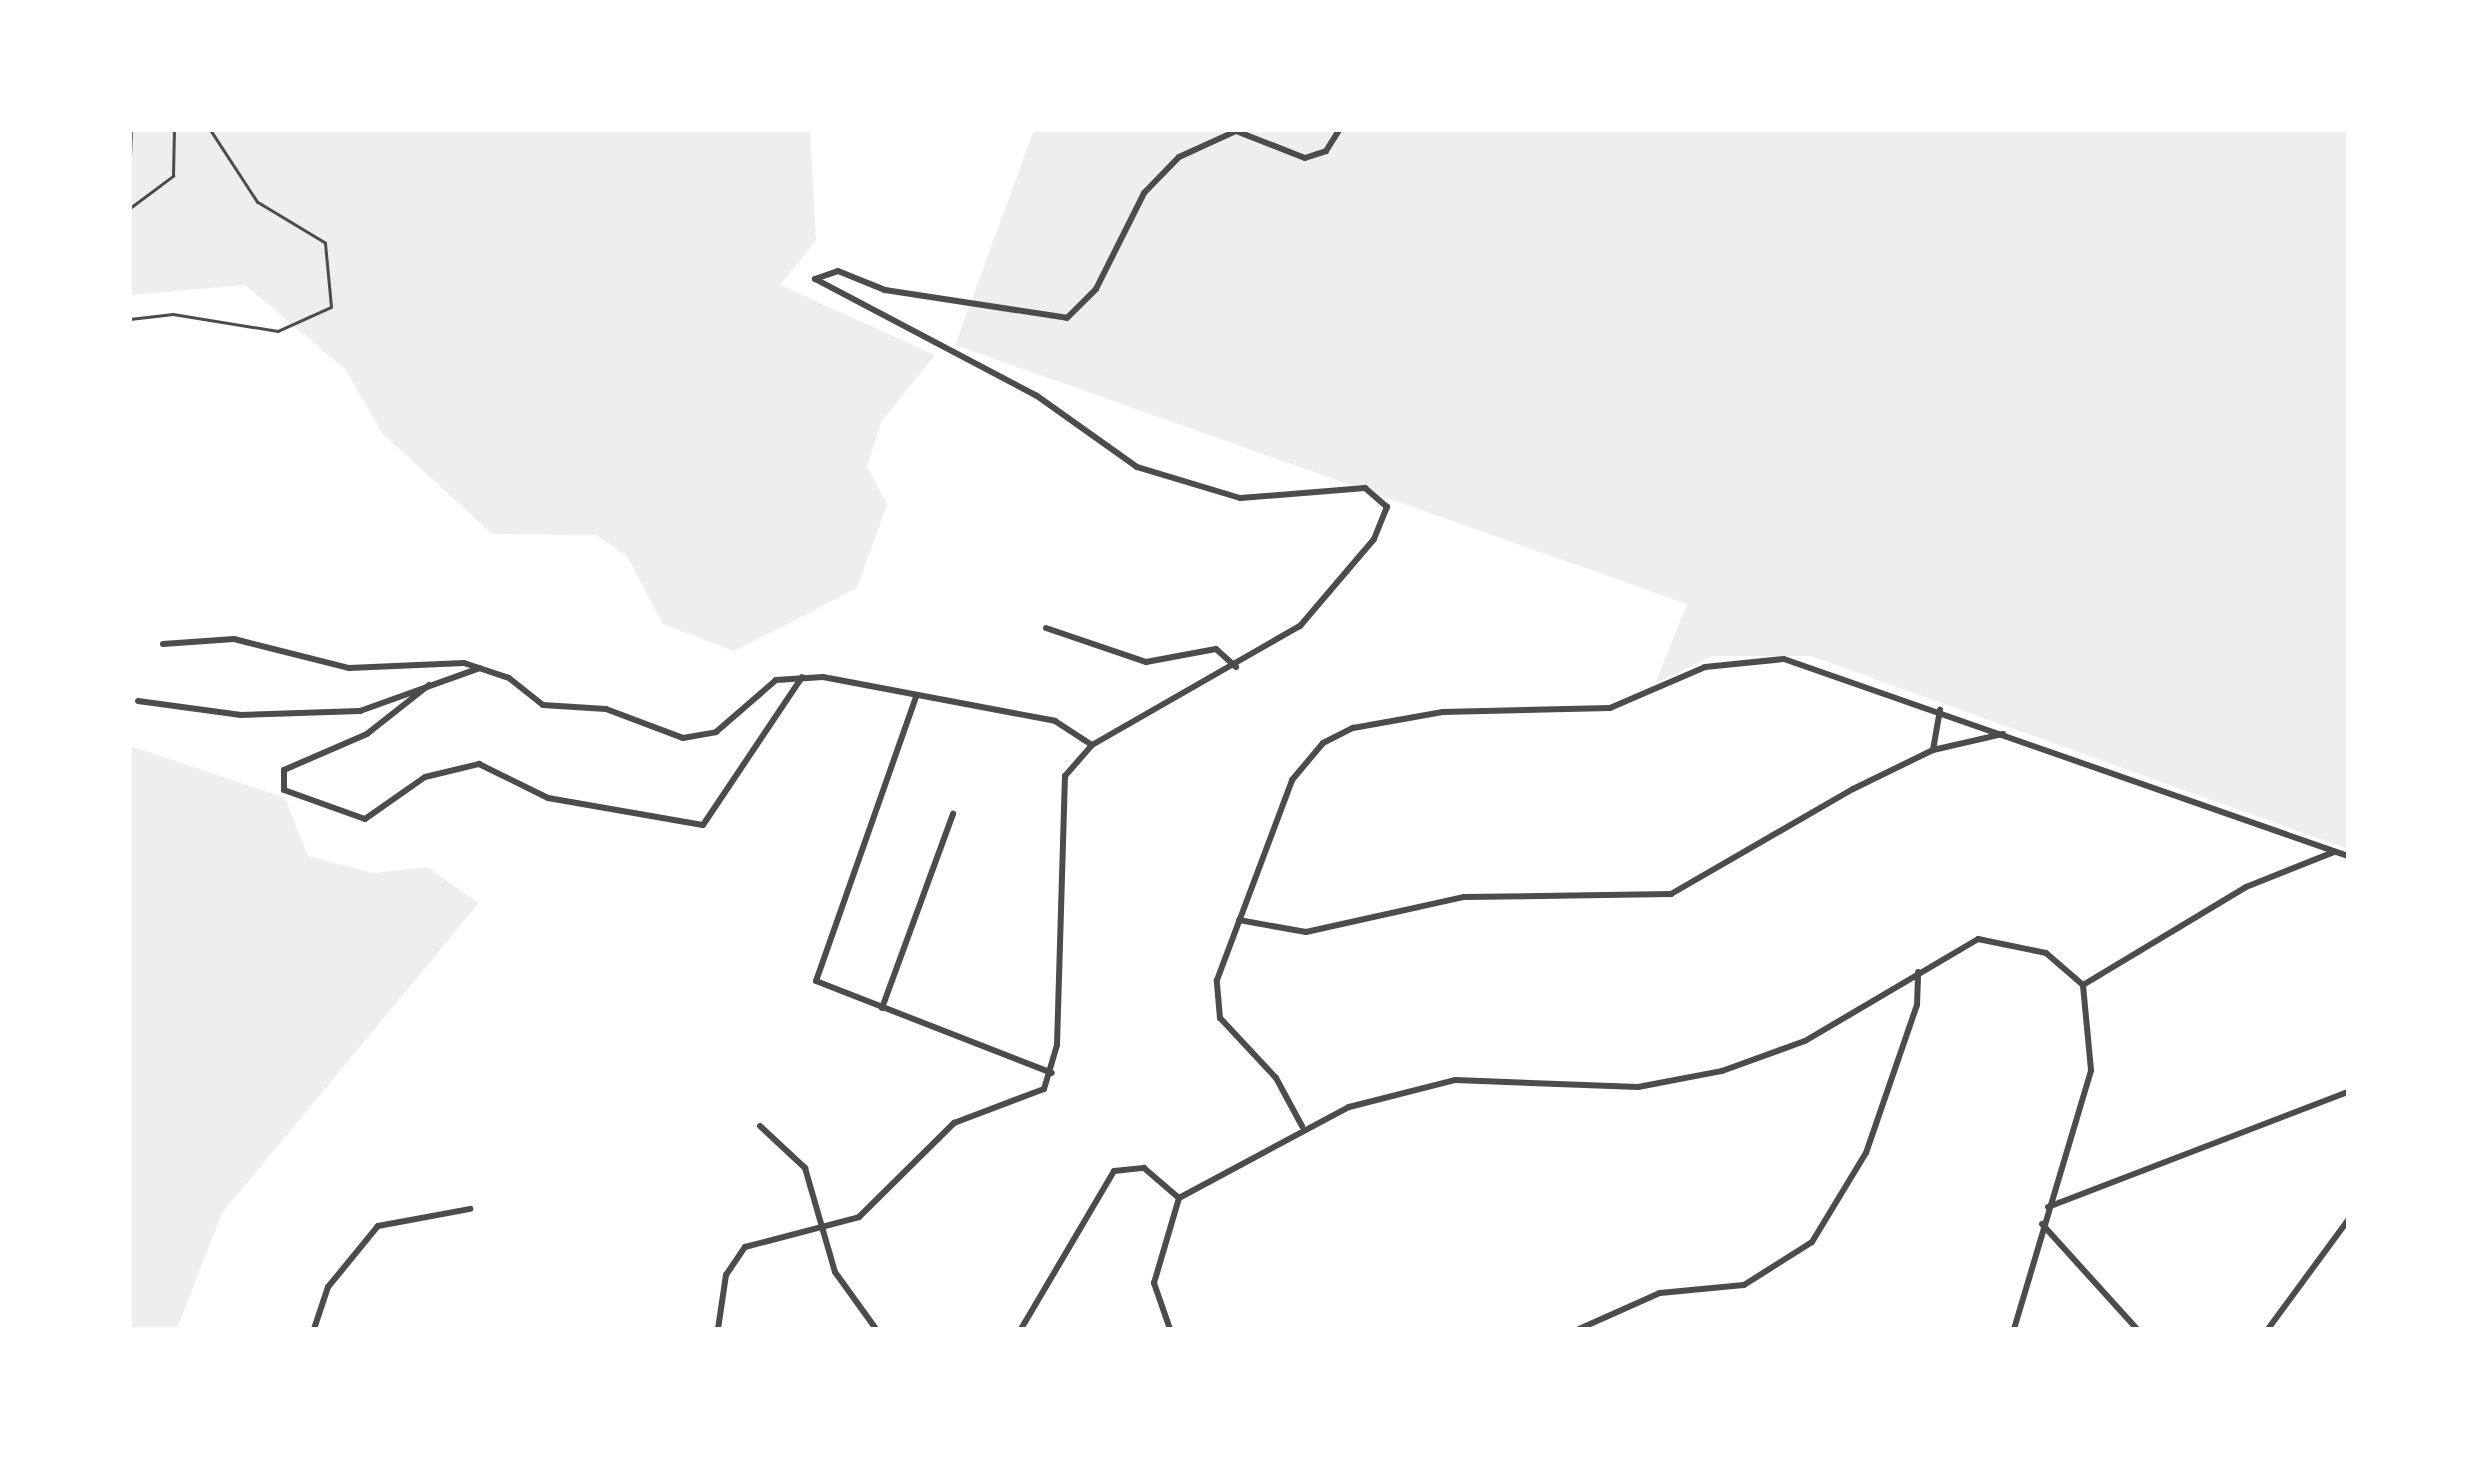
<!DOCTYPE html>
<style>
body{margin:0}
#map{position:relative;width:2478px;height:1459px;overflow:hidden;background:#fff;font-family:Overpass,sans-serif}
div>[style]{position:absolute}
.green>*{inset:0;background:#eee}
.service>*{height:2.5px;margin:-1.25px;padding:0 1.25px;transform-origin:1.25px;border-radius:1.25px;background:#4c4c4c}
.minor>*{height:6px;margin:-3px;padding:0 3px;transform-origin:3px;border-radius:3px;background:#4c4c4c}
span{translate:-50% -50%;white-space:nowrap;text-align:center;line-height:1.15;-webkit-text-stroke:8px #fff;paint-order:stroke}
.frame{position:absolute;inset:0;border:132px solid #fff;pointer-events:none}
</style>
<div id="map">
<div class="green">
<div style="clip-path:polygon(130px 130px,810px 130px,816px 241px,780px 285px,935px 355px,881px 422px,867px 467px,887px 504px,857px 588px,734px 651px,663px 624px,627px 556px,596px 535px,492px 534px,382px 433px,345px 369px,245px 285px,130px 295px)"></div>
<div style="clip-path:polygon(1034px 130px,2348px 130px,2348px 849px,1811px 656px,1712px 656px,1655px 684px,1687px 604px,955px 345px)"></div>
<div style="clip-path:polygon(130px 746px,285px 798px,308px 856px,373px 873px,427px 867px,479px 903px,222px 1213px,177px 1329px,130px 1329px)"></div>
</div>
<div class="service">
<div style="left:130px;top:158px;width:28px;rotate:-88deg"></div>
<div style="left:130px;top:208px;width:54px;rotate:-36.7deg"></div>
<div style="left:173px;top:176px;width:46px;rotate:-88.8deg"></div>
<div style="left:130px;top:319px;width:43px;rotate:-6.6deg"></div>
<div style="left:173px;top:314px;width:106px;rotate:9.2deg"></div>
<div style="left:278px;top:331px;width:58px;rotate:-24.4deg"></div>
<div style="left:331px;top:307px;width:64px;rotate:-95.4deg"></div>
<div style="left:325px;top:243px;width:79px;rotate:-148.9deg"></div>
<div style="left:257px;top:202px;width:86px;rotate:-123.1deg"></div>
</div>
<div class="minor">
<div style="left:1046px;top:628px;width:106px;rotate:18.8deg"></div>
<div style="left:1146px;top:662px;width:71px;rotate:-10.5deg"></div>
<div style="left:1216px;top:649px;width:27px;rotate:42deg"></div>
<div style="left:163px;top:644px;width:71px;rotate:-4deg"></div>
<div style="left:234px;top:639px;width:119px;rotate:14.2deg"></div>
<div style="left:349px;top:668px;width:115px;rotate:-2.5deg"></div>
<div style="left:464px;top:663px;width:47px;rotate:18.4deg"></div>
<div style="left:509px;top:678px;width:43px;rotate:38.5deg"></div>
<div style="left:543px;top:705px;width:63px;rotate:3.6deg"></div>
<div style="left:606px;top:709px;width:82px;rotate:20.6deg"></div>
<div style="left:683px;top:738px;width:34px;rotate:-10deg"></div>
<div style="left:716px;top:732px;width:79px;rotate:-40.9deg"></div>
<div style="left:776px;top:680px;width:47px;rotate:-3.7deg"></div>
<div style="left:823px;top:677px;width:236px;rotate:10.7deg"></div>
<div style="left:1055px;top:721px;width:44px;rotate:33deg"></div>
<div style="left:429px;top:685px;width:79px;rotate:141.7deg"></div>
<div style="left:367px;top:734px;width:90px;rotate:156.6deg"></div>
<div style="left:284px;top:770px;width:20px;rotate:90deg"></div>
<div style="left:284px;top:790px;width:86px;rotate:19.7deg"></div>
<div style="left:365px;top:819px;width:73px;rotate:-35deg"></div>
<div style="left:425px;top:777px;width:56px;rotate:-13.5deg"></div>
<div style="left:479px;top:764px;width:77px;rotate:26.2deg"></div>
<div style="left:548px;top:798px;width:157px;rotate:9.9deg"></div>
<div style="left:703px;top:825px;width:178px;rotate:-56.2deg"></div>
<div style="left:916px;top:697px;width:301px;rotate:109.4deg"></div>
<div style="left:816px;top:981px;width:253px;rotate:21.3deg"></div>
<div style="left:138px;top:701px;width:104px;rotate:7.7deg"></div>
<div style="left:241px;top:715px;width:119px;rotate:-1.9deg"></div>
<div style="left:360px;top:711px;width:127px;rotate:-19.7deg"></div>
<div style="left:1933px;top:750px;width:41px;rotate:-80.1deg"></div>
<div style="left:1239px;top:920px;width:68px;rotate:10.2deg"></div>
<div style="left:1306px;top:932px;width:162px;rotate:-12.5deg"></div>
<div style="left:1464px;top:897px;width:207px;rotate:-0.8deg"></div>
<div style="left:1671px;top:894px;width:210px;rotate:-30deg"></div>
<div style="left:1853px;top:789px;width:89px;rotate:-26deg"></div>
<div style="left:1933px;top:750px;width:72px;rotate:-12.9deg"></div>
<div style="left:882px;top:1008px;width:207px;rotate:-69.9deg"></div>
<div style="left:760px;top:1126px;width:62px;rotate:43deg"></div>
<div style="left:805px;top:1168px;width:108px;rotate:73.9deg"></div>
<div style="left:835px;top:1272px;width:70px;rotate:54.3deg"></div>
<div style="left:1302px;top:1126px;width:55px;rotate:-118.4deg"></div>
<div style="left:1276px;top:1078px;width:82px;rotate:-133deg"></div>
<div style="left:1220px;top:1018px;width:38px;rotate:-95deg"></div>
<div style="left:1217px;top:980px;width:214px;rotate:-69.4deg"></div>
<div style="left:1292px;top:780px;width:48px;rotate:-50deg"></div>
<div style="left:1323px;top:743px;width:34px;rotate:-27deg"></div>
<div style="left:1353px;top:728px;width:91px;rotate:-10.1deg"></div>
<div style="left:1443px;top:712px;width:167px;rotate:-1.4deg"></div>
<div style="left:1610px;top:708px;width:103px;rotate:-23.3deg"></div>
<div style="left:1705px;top:667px;width:79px;rotate:-5.8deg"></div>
<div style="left:1784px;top:659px;width:597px;rotate:19.25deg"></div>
<div style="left:2048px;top:1207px;width:321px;rotate:-21deg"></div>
<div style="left:2042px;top:1224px;width:142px;rotate:47.9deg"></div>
<div style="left:314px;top:1329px;width:44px;rotate:-71.6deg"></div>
<div style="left:328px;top:1287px;width:79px;rotate:-50.7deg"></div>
<div style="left:378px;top:1226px;width:94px;rotate:-10.5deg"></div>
<div style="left:718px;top:1329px;width:55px;rotate:-81.6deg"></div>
<div style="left:726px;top:1275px;width:34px;rotate:-56deg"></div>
<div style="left:745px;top:1247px;width:118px;rotate:-14.7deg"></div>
<div style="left:859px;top:1217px;width:134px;rotate:-44.7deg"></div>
<div style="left:954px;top:1123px;width:96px;rotate:-20.7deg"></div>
<div style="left:1044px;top:1089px;width:46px;rotate:-73.5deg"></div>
<div style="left:1057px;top:1045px;width:269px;rotate:-88.3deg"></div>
<div style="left:1065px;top:776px;width:41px;rotate:-48.9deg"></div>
<div style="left:1092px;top:745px;width:240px;rotate:-29.8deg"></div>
<div style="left:1300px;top:626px;width:114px;rotate:-49.6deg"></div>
<div style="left:1374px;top:539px;width:35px;rotate:-68deg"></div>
<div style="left:1387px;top:507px;width:29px;rotate:-139deg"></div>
<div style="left:1365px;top:488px;width:125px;rotate:175.4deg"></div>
<div style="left:1240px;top:498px;width:108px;rotate:-163.2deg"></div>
<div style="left:1137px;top:467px;width:123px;rotate:-144.6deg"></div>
<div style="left:1037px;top:396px;width:251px;rotate:-152.2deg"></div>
<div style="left:815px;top:279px;width:24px;rotate:-19deg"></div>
<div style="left:838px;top:271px;width:51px;rotate:22deg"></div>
<div style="left:885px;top:290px;width:184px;rotate:8.7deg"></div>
<div style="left:1067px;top:318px;width:41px;rotate:-45deg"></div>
<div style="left:1096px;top:289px;width:107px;rotate:-63.4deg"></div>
<div style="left:1144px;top:193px;width:50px;rotate:-45.8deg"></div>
<div style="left:1179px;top:157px;width:63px;rotate:-24.5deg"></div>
<div style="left:1236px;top:131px;width:74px;rotate:21.4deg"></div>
<div style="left:1305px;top:158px;width:22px;rotate:-18deg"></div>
<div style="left:1326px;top:151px;width:25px;rotate:-58deg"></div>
<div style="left:1021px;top:1329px;width:183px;rotate:-59.5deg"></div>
<div style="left:1114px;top:1171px;width:30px;rotate:-6deg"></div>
<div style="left:1144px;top:1168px;width:46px;rotate:40.6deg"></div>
<div style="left:1170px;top:1329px;width:49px;rotate:-109.2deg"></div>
<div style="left:1154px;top:1283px;width:89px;rotate:-73.6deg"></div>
<div style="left:1179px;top:1198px;width:193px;rotate:-28.2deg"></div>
<div style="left:1349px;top:1107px;width:109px;rotate:-14.3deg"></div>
<div style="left:1455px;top:1080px;width:183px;rotate:2.2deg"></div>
<div style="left:1638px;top:1087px;width:86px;rotate:-10.8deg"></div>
<div style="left:1722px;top:1071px;width:88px;rotate:-19.9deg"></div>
<div style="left:1805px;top:1041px;width:201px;rotate:-30.5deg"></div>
<div style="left:1978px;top:939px;width:69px;rotate:11.6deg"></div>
<div style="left:2046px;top:953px;width:49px;rotate:40.9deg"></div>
<div style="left:1579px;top:1329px;width:89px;rotate:-24deg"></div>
<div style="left:1660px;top:1293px;width:84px;rotate:-5.4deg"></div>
<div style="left:1744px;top:1285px;width:80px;rotate:-32.3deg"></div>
<div style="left:1812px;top:1242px;width:104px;rotate:-58.8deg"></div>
<div style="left:1866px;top:1153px;width:157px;rotate:-71deg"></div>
<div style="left:1917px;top:1005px;width:33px;rotate:-88deg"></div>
<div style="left:2014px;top:1329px;width:270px;rotate:-73.4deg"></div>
<div style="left:2091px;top:1070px;width:85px;rotate:-95.4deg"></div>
<div style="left:2083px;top:985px;width:190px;rotate:-31deg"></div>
<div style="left:2246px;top:887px;width:95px;rotate:-21.7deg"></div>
<div style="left:2268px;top:1329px;width:135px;rotate:-53.7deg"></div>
</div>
<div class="frame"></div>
</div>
